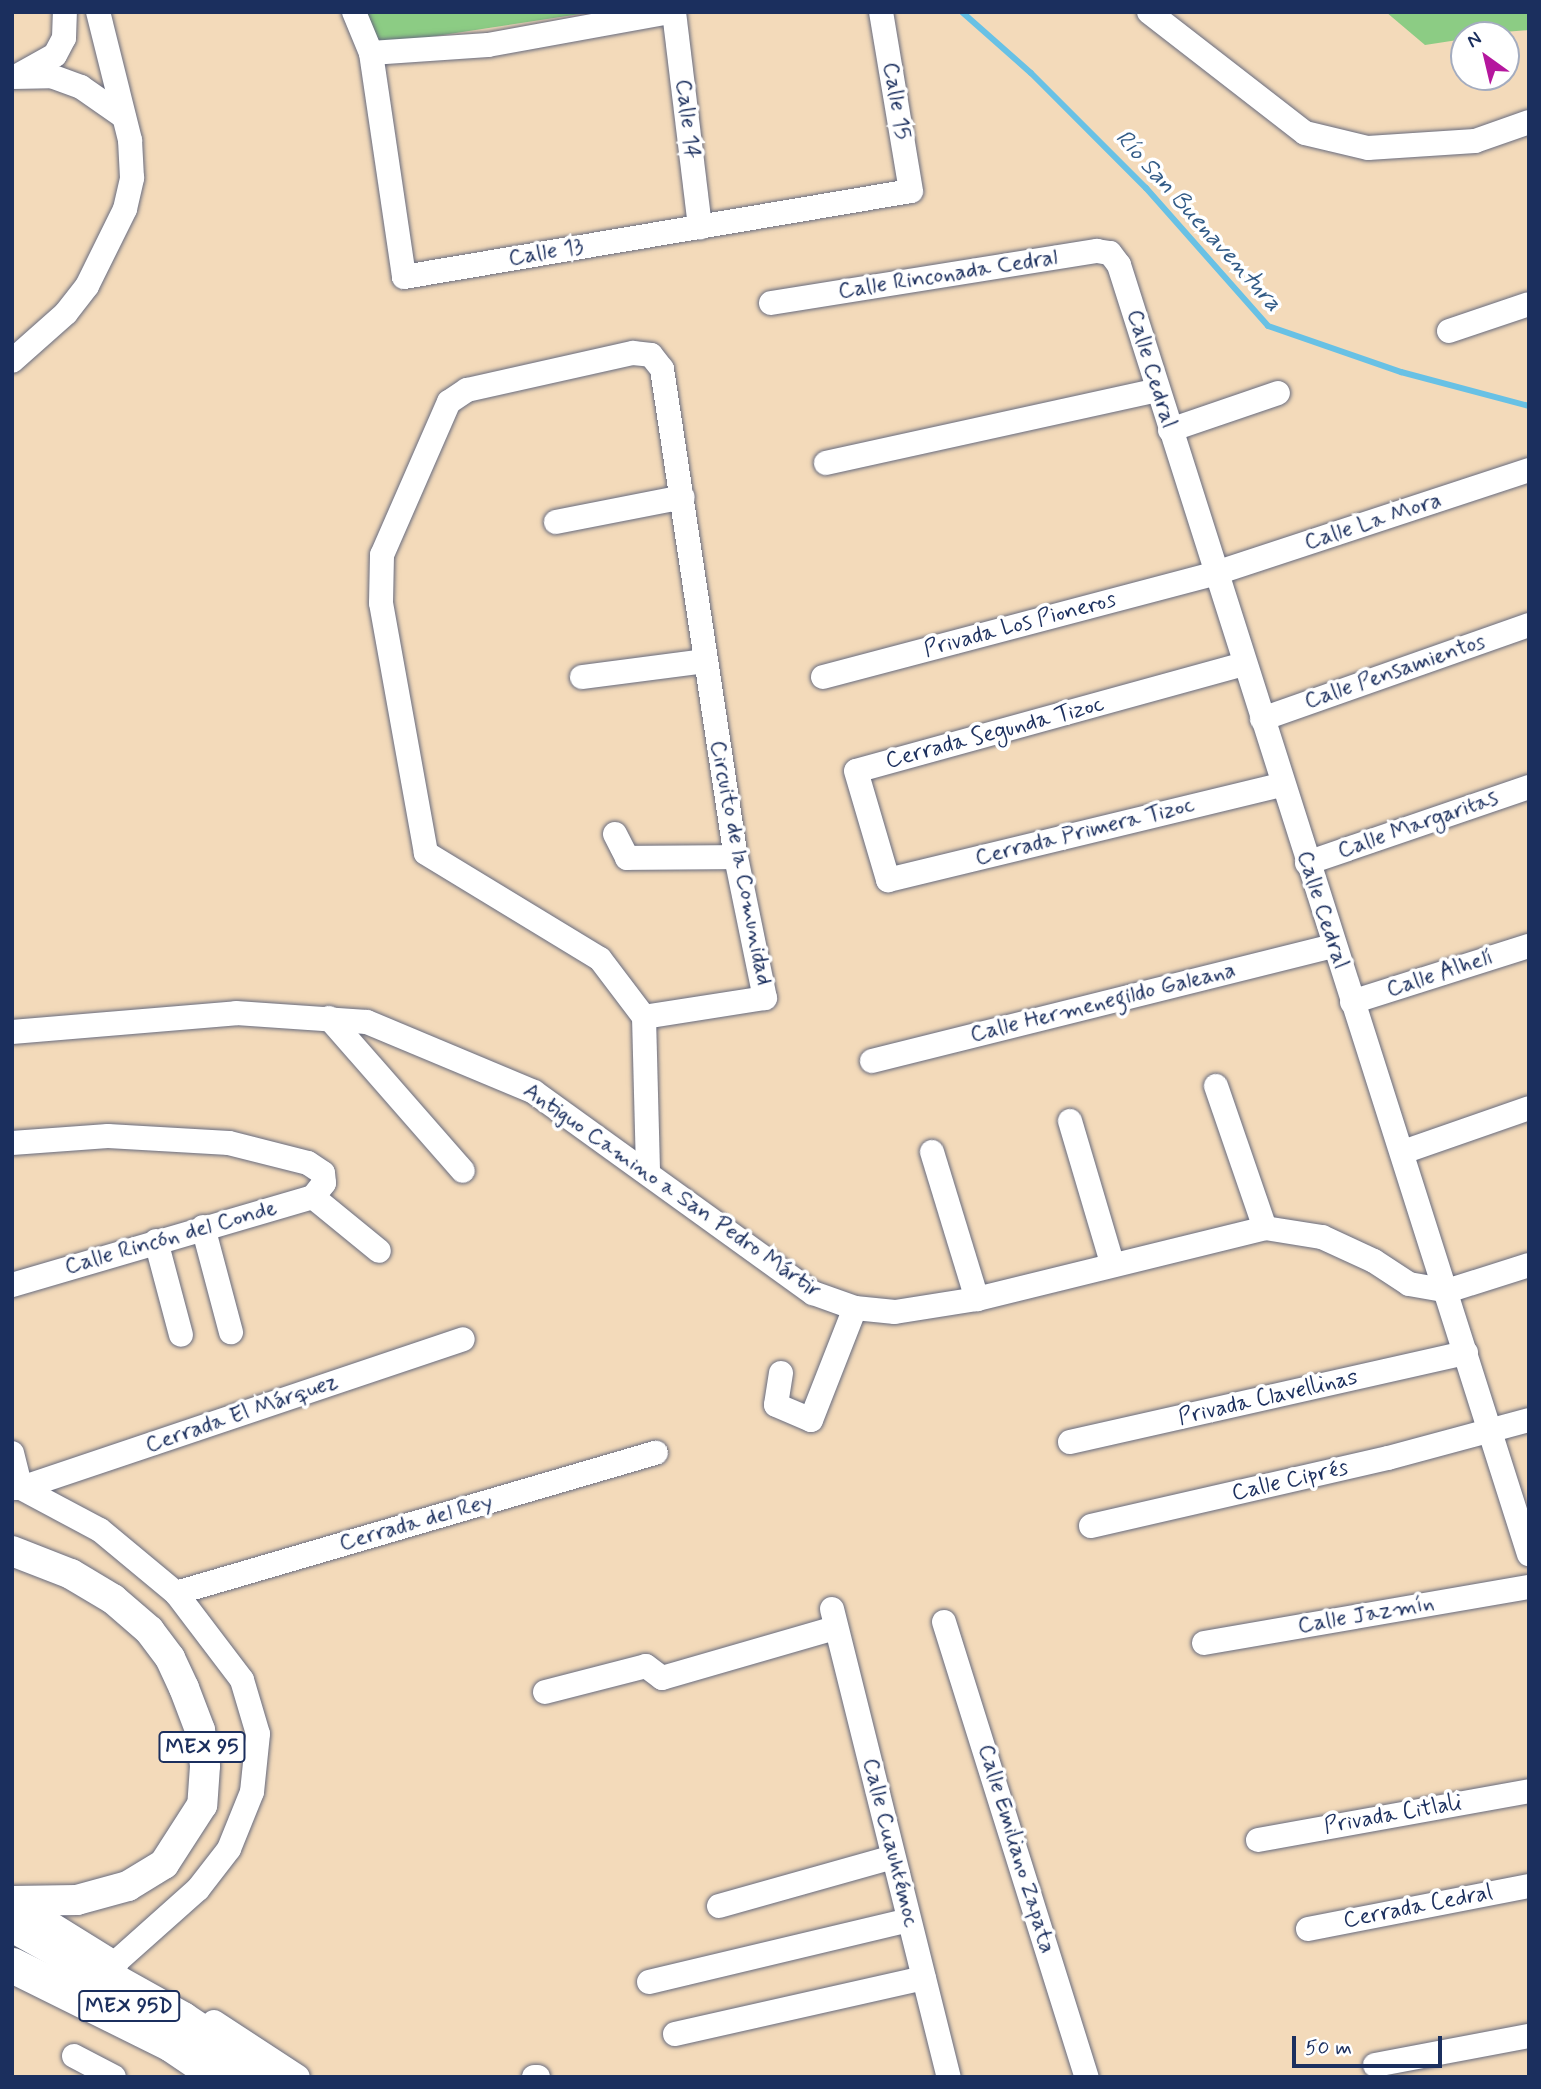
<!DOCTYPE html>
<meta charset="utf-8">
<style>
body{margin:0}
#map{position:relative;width:1541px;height:2089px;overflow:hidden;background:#f3daba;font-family:Mynerve,sans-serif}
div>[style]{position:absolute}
.green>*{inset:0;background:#8ccc84}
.stream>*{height:6px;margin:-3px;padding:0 3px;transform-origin:3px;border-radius:3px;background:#68c1e5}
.roads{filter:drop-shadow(0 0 2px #676b7e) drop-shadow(0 0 2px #676b7e)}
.minor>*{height:24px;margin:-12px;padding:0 12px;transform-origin:12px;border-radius:12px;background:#fff}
.major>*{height:30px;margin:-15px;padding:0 15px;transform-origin:15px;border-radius:15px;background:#fff}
.highway>*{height:35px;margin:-17.5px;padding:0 17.5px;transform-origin:17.5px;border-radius:17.5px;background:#fff}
span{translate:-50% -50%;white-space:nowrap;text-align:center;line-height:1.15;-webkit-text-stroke:7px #fff;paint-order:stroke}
.shield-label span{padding:2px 5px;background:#fff;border:2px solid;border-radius:5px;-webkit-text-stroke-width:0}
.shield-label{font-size:21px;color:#1b2f5e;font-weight:700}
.street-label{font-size:23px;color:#1b2f5e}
.water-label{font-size:24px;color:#325b86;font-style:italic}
.frame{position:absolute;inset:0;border:14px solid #1b2f5e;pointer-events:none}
.north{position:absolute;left:1450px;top:21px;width:70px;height:70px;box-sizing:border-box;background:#fff;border:2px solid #a4acbf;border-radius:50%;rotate:326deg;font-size:19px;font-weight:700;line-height:28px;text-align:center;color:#1b2f5e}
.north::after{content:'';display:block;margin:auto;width:24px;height:32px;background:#b5179e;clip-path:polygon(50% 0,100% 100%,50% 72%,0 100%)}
.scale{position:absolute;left:1292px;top:2036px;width:150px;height:32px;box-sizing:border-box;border:4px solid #1b2f5e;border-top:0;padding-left:9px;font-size:21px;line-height:24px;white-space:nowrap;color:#1b2f5e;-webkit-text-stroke:5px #fff;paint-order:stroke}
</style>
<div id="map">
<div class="green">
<div style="clip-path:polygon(366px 12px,593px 12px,377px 45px)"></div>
<div style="clip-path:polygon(1386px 12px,1529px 12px,1529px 30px,1464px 35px,1464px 39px,1425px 45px)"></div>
</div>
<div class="stream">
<div style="left:962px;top:12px;width:92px;rotate:41.5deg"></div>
<div style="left:1031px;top:73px;width:163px;rotate:45deg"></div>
<div style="left:1146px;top:188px;width:184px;rotate:48.5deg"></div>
<div style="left:1268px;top:326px;width:141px;rotate:19.1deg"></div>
<div style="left:1401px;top:372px;width:132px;rotate:14.9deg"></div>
</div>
<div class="roads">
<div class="minor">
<div style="left:354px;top:12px;width:44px;rotate:67.5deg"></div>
<div style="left:371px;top:53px;width:117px;rotate:-3.9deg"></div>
<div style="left:488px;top:45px;width:185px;rotate:-10.3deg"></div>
<div style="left:674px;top:12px;width:217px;rotate:83.1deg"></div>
<div style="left:1149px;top:12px;width:197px;rotate:37.8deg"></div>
<div style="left:1305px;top:133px;width:65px;rotate:13.4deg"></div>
<div style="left:1368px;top:148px;width:107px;rotate:-3.7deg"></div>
<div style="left:1475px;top:141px;width:57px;rotate:-19.4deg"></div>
<div style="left:371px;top:53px;width:226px;rotate:81.6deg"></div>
<div style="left:404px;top:277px;width:514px;rotate:-9.63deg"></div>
<div style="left:911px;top:191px;width:181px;rotate:-99.5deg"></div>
<div style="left:19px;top:75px;width:41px;rotate:-29.1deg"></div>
<div style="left:55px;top:55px;width:19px;rotate:-62deg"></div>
<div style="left:64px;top:38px;width:26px;rotate:-88deg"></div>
<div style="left:12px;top:77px;width:39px;rotate:-1deg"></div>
<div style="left:51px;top:76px;width:32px;rotate:20deg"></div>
<div style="left:81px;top:87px;width:52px;rotate:34.9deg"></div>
<div style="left:771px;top:303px;width:330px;rotate:-9.1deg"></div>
<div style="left:1097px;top:251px;width:13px;rotate:9deg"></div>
<div style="left:1110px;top:253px;width:15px;rotate:53deg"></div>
<div style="left:1119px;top:265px;width:1353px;rotate:72.36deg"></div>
<div style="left:1449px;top:331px;width:84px;rotate:-18.6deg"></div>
<div style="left:633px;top:353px;width:18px;rotate:6deg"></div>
<div style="left:651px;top:355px;width:18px;rotate:52deg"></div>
<div style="left:662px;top:369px;width:494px;rotate:81.4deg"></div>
<div style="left:736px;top:857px;width:144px;rotate:78.4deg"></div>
<div style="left:765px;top:998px;width:122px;rotate:171.1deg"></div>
<div style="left:644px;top:1017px;width:73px;rotate:-127.2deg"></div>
<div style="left:600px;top:959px;width:204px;rotate:-148.7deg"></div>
<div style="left:426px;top:853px;width:254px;rotate:-100.2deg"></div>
<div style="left:381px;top:603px;width:48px;rotate:-88.8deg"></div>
<div style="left:382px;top:555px;width:167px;rotate:-66.4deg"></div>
<div style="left:449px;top:402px;width:22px;rotate:-34deg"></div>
<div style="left:467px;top:390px;width:170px;rotate:-12.6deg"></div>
<div style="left:12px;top:361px;width:72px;rotate:-41.6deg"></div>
<div style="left:66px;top:313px;width:34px;rotate:-52deg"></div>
<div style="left:87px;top:286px;width:86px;rotate:-63.7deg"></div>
<div style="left:125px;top:209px;width:32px;rotate:-77deg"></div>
<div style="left:132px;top:178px;width:38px;rotate:-93deg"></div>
<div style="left:130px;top:140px;width:132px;rotate:-104deg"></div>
<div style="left:1170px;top:430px;width:114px;rotate:-18.9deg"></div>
<div style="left:826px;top:463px;width:339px;rotate:-12.4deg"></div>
<div style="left:556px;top:522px;width:129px;rotate:-11.1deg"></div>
<div style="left:1244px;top:664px;width:402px;rotate:164.6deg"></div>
<div style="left:856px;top:771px;width:114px;rotate:73.6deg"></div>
<div style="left:888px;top:880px;width:405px;rotate:-13.6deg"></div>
<div style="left:582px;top:677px;width:124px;rotate:-7.4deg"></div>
<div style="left:823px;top:677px;width:407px;rotate:-14.8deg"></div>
<div style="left:1216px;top:573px;width:330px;rotate:-18.2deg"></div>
<div style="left:1262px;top:719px;width:283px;rotate:-19.4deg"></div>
<div style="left:615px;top:834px;width:27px;rotate:63deg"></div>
<div style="left:627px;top:858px;width:109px;rotate:-0.5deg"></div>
<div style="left:1307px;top:863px;width:235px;rotate:-18.9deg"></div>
<div style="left:1352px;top:1002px;width:186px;rotate:-17.6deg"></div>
<div style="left:644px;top:1017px;width:152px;rotate:88.5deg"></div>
<div style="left:329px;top:1018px;width:203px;rotate:48.8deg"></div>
<div style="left:12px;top:1032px;width:225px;rotate:-4.8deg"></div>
<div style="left:236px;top:1013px;width:131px;rotate:3.9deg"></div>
<div style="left:367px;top:1022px;width:181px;rotate:22.7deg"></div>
<div style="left:534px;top:1092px;width:344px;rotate:35.8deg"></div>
<div style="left:813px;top:1293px;width:45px;rotate:19.7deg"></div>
<div style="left:855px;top:1308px;width:40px;rotate:5.7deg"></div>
<div style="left:895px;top:1312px;width:83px;rotate:-9deg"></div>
<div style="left:977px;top:1299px;width:297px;rotate:-13.8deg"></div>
<div style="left:1265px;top:1228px;width:58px;rotate:9deg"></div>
<div style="left:1322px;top:1237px;width:57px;rotate:24.8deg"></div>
<div style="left:1374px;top:1261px;width:42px;rotate:33.3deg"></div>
<div style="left:1409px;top:1284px;width:39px;rotate:10deg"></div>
<div style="left:1447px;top:1291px;width:86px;rotate:-17.6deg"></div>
<div style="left:872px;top:1061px;width:476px;rotate:-14deg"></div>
<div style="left:1216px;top:1086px;width:150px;rotate:71deg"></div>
<div style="left:1070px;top:1121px;width:148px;rotate:73.5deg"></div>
<div style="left:12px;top:1143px;width:96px;rotate:-4.2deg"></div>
<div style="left:108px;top:1136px;width:121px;rotate:3.3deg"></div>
<div style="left:229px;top:1143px;width:81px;rotate:14.2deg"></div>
<div style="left:308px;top:1163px;width:18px;rotate:34deg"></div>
<div style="left:323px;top:1173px;width:10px;rotate:84deg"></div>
<div style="left:324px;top:1183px;width:18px;rotate:128deg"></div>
<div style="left:313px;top:1197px;width:314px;rotate:163.7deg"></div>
<div style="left:932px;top:1152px;width:154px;rotate:73deg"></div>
<div style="left:1403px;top:1152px;width:133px;rotate:-19.2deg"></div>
<div style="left:313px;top:1197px;width:85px;rotate:39.3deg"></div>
<div style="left:203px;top:1227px;width:109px;rotate:75.1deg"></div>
<div style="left:156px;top:1241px;width:97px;rotate:75.1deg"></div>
<div style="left:781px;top:1373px;width:32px;rotate:99deg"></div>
<div style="left:776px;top:1405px;width:38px;rotate:23deg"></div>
<div style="left:811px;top:1420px;width:120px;rotate:-68.6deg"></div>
<div style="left:1070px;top:1442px;width:406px;rotate:-12.7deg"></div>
<div style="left:12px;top:1453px;width:36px;rotate:76deg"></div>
<div style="left:21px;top:1488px;width:466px;rotate:-18.6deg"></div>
<div style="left:12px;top:1488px;width:9px"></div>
<div style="left:21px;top:1488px;width:89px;rotate:28deg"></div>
<div style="left:100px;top:1530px;width:99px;rotate:39.7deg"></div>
<div style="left:176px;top:1593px;width:109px;rotate:52.8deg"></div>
<div style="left:242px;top:1680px;width:56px;rotate:73.5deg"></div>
<div style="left:258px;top:1734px;width:58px;rotate:95.9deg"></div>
<div style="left:252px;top:1792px;width:61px;rotate:112deg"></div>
<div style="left:229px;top:1849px;width:51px;rotate:127.8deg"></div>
<div style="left:198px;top:1889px;width:111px;rotate:138.3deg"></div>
<div style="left:1091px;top:1526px;width:305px;rotate:-12.9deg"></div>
<div style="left:1388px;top:1458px;width:146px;rotate:-15.1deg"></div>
<div style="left:176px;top:1593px;width:500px;rotate:-16.3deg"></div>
<div style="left:832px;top:1609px;width:482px;rotate:76deg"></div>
<div style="left:944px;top:1622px;width:477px;rotate:72.6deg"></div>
<div style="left:1204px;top:1643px;width:330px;rotate:-9.8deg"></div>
<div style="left:545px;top:1692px;width:104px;rotate:-14.4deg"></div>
<div style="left:646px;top:1666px;width:20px;rotate:37deg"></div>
<div style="left:662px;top:1678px;width:180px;rotate:-16.1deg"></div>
<div style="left:1258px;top:1840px;width:275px;rotate:-10.2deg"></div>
<div style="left:16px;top:1902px;width:118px;rotate:31.8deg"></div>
<div style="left:719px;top:1906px;width:181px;rotate:-15.7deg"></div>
<div style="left:1308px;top:1929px;width:225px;rotate:-11deg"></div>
<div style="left:649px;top:1982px;width:267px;rotate:-13.4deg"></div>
<div style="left:214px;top:2022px;width:100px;rotate:33.2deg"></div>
<div style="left:675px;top:2034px;width:255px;rotate:-12.7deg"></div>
<div style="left:74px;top:2056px;width:45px;rotate:27.7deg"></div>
<div style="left:1375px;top:2065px;width:157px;rotate:-10.7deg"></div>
<div style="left:534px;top:2077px;width:4px"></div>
</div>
<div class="major">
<div style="left:12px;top:1551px;width:63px;rotate:21.3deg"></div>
<div style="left:71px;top:1574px;width:49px;rotate:30.8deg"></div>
<div style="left:113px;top:1599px;width:48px;rotate:40.7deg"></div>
<div style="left:149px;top:1630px;width:35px;rotate:53deg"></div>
<div style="left:170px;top:1658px;width:33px;rotate:65deg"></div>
<div style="left:184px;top:1688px;width:45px;rotate:69.1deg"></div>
<div style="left:200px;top:1730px;width:36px;rotate:82deg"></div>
<div style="left:205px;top:1766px;width:39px;rotate:94deg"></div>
<div style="left:202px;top:1805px;width:70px;rotate:122.8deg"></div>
<div style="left:164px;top:1864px;width:42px;rotate:148.6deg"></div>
<div style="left:128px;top:1886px;width:53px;rotate:164.6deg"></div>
<div style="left:77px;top:1900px;width:65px;rotate:179.1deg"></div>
</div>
<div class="highway">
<div style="left:12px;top:1924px;width:195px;rotate:29.2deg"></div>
<div style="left:182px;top:2019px;width:105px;rotate:33.7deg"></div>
<div style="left:12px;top:1965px;width:178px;rotate:26.4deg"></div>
<div style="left:171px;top:2044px;width:59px;rotate:34deg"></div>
</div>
</div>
<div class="shield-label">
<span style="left:202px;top:1747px">MEX 95</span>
<span style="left:129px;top:2006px">MEX 95D</span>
</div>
<div class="street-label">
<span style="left:896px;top:101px;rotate:80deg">Calle 15</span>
<span style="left:687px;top:119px;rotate:83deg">Calle 14</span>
<span style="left:546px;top:253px;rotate:-10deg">Calle 13</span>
<span style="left:948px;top:275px;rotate:-9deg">Calle Rinconada Cedral</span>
<span style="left:1151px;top:369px;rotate:73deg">Calle Cedral</span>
<span style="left:1373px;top:522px;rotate:-18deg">Calle La Mora</span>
<span style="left:1020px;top:625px;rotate:-15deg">Privada Los Pioneros</span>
<span style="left:1395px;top:672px;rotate:-19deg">Calle Pensamientos</span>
<span style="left:995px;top:733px;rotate:-15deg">Cerrada Segunda Tizoc</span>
<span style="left:1418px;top:825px;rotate:-19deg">Calle Margaritas</span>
<span style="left:1085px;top:832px;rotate:-14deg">Cerrada Primera Tizoc</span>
<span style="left:740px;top:863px;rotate:79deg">Circuito de la Comunidad</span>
<span style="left:1322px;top:910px;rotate:72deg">Calle Cedral</span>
<span style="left:1440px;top:974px;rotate:-18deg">Calle Alhelí</span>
<span style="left:1103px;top:1003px;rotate:-14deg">Calle Hermenegildo Galeana</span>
<span style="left:672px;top:1191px;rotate:35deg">Antiguo Camino a San Pedro Mártir</span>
<span style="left:171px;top:1238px;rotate:-16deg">Calle Rincón del Conde</span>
<span style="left:1268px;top:1398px;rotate:-13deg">Privada Clavellinas</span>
<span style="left:242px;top:1414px;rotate:-19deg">Cerrada El Márquez</span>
<span style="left:1290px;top:1481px;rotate:-13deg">Calle Ciprés</span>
<span style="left:416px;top:1523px;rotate:-16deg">Cerrada del Rey</span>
<span style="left:1366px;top:1615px;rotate:-10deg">Calle Jazmín</span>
<span style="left:1393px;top:1815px;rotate:-10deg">Privada Citlali</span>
<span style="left:890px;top:1843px;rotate:76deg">Calle Cuauhtémoc</span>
<span style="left:1016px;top:1849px;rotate:73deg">Calle Emiliano Zapata</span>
<span style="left:1418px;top:1907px;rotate:-11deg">Cerrada Cedral</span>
</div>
<div class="water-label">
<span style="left:1198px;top:221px;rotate:48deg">Río San Buenaventura</span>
</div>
<div class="frame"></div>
<div class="north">N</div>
<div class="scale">50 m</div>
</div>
